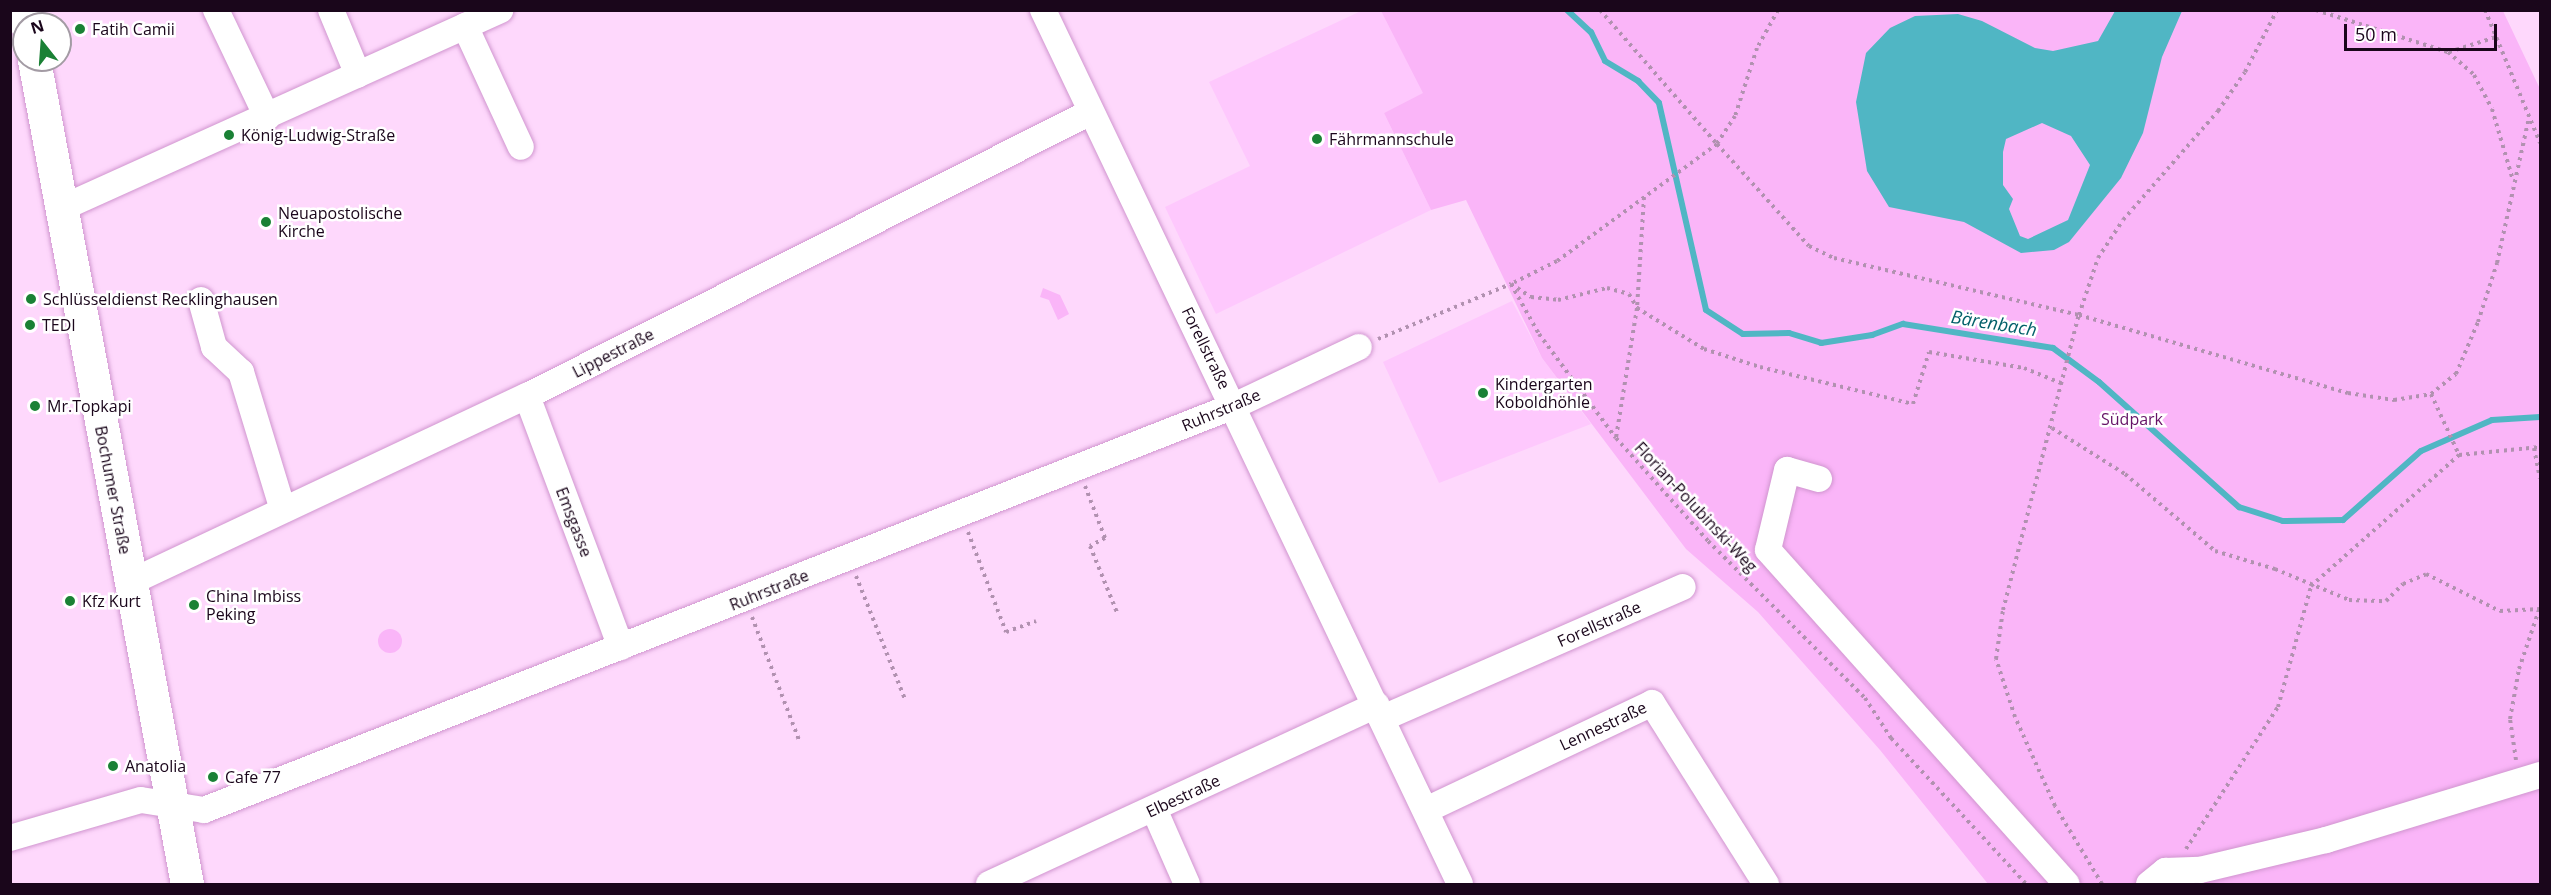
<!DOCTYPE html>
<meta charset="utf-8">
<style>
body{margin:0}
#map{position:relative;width:2551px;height:895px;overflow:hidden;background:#fed8fc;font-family:"Open Sans",sans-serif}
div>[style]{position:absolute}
.built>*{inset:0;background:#fec8fd}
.green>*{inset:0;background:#fab5f8}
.round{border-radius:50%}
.water>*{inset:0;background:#50b6c4}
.stream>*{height:6px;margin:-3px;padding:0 3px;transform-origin:3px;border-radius:3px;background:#50b6c4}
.path>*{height:4px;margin-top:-2px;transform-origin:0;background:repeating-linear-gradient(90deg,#b191b0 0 3px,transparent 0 7.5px)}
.roads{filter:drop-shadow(0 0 2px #d095cf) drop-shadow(0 0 2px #d095cf)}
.minor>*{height:26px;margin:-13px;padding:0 13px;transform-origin:13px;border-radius:13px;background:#fff}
.major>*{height:33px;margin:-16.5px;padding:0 16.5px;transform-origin:16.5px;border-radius:16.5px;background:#fff}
.dots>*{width:16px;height:16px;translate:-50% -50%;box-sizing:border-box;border:3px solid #fff;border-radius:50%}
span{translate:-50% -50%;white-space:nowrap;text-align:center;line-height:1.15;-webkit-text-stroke:5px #fff;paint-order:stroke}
.poi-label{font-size:16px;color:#1a061b}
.left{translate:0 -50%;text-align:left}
.street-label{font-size:16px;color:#1a061b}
.park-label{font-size:16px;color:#661367}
.water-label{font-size:18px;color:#03606a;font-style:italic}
.frame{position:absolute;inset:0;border:12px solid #1a061b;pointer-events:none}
.north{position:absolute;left:12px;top:12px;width:60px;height:60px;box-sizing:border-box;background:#fff;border:2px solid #a39ba4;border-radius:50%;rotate:343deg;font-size:16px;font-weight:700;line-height:24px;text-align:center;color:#1a061b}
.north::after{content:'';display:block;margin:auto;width:21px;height:27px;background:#1a8135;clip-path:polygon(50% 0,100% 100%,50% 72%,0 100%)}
.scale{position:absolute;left:2344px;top:24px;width:153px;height:27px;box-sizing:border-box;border:3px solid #1a061b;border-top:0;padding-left:8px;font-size:18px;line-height:21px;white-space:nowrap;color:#1a061b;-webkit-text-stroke:4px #fff;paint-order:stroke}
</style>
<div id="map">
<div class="built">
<div style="clip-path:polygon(1361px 11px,1381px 11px,1424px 93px,1384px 113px,1431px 210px,1216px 314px,1165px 207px,1250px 166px,1209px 82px)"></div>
<div style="clip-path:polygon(1512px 301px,1542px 358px,1591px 424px,1439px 483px,1383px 362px)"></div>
</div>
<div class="green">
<div style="clip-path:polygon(1381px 11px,2503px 11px,2540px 89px,2540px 884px,1988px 884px,1880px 750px,1758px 612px,1686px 549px,1542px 358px,1466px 200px,1431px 210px,1384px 113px,1423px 93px)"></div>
<div style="clip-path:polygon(1043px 288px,1060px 295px,1069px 314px,1058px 320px,1049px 300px,1040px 297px)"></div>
<div class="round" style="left:378px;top:629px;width:24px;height:24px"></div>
</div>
<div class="water">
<div style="clip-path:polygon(evenodd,2115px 11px,2182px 11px,2162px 57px,2143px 133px,2121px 178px,2069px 242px,2054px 250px,2021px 253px,1964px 222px,1889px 207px,1867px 171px,1856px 102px,1866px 53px,1890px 28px,1915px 16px,1958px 14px,1982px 21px,2035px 48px,2053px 51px,2098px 41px,2115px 11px,2042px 123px,2071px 136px,2090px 165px,2068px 220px,2028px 239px,2020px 236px,2009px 209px,2013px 199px,2003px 185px,2003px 152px,2006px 139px,2042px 123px)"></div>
</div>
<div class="stream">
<div style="left:1567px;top:10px;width:33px;rotate:43deg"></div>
<div style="left:1591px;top:32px;width:32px;rotate:64deg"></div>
<div style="left:1605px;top:61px;width:39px;rotate:31deg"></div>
<div style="left:1638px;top:81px;width:30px;rotate:46deg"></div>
<div style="left:1659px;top:103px;width:212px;rotate:77.2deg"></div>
<div style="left:1706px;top:310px;width:44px;rotate:33deg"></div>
<div style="left:1743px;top:334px;width:46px;rotate:-1.2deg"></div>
<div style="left:1789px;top:333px;width:34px;rotate:17deg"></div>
<div style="left:1821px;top:343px;width:52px;rotate:-8.9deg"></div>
<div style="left:1872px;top:335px;width:33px;rotate:-20deg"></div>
<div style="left:1903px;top:324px;width:152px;rotate:9.1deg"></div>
<div style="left:2053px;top:348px;width:57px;rotate:36.5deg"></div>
<div style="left:2099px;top:382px;width:188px;rotate:41.8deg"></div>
<div style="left:2239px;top:507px;width:46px;rotate:17.7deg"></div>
<div style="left:2283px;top:521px;width:60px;rotate:-1deg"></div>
<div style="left:2343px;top:520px;width:104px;rotate:-41.5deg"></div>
<div style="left:2421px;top:451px;width:77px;rotate:-23.6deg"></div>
<div style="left:2492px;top:420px;width:48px;rotate:-3.6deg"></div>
</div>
<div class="path">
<div style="left:1600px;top:10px;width:178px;rotate:48.9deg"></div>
<div style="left:1717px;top:144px;width:198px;rotate:143.8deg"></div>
<div style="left:1557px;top:261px;width:51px;rotate:153.4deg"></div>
<div style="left:1511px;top:284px;width:57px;rotate:60.8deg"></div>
<div style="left:1539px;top:334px;width:129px;rotate:53.5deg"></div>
<div style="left:1616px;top:438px;width:138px;rotate:48.2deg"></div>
<div style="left:1708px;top:541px;width:222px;rotate:45deg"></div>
<div style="left:1865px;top:698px;width:48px;rotate:57deg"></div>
<div style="left:1891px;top:738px;width:199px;rotate:47.2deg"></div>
<div style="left:1778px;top:10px;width:43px;rotate:118.9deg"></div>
<div style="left:1757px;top:48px;width:71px;rotate:107.9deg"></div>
<div style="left:1735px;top:116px;width:33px;rotate:123deg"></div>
<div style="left:1717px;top:144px;width:137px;rotate:48deg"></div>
<div style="left:1809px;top:246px;width:28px;rotate:26deg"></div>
<div style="left:1834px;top:258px;width:252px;rotate:13.1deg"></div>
<div style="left:2079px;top:315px;width:280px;rotate:16.2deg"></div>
<div style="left:2348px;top:393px;width:47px;rotate:8.7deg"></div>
<div style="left:2394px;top:400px;width:37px;rotate:-9deg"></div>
<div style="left:2431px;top:394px;width:67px;rotate:65.3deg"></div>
<div style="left:2459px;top:455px;width:81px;rotate:-5.6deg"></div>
<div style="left:2316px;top:10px;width:139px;rotate:17.7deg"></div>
<div style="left:2448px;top:52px;width:35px;rotate:41deg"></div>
<div style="left:2474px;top:75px;width:38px;rotate:62deg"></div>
<div style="left:2492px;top:109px;width:71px;rotate:73.6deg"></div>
<div style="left:2485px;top:10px;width:144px;rotate:67.5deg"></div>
<div style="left:2449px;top:52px;width:49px;rotate:-17.7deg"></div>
<div style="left:1644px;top:197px;width:111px;rotate:93.6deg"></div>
<div style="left:1637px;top:308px;width:79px;rotate:31.5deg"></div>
<div style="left:1704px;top:349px;width:59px;rotate:17.8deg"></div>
<div style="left:1760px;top:367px;width:157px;rotate:13.6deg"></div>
<div style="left:1913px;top:404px;width:54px;rotate:-72.9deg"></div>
<div style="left:1929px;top:352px;width:96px;rotate:9.6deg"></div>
<div style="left:2024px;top:368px;width:42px;rotate:22.3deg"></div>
<div style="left:1378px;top:339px;width:144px;rotate:-22.5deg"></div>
<div style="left:1511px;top:284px;width:24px;rotate:33deg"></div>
<div style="left:1531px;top:297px;width:27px;rotate:6deg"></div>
<div style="left:1558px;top:300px;width:50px;rotate:-13.8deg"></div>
<div style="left:1607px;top:288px;width:23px;rotate:15deg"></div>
<div style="left:1629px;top:294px;width:16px;rotate:60deg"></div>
<div style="left:1637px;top:308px;width:131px;rotate:99.2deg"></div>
<div style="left:2431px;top:394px;width:32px;rotate:-39deg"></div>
<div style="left:2456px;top:374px;width:56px;rotate:-67.1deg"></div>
<div style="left:2478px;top:322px;width:62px;rotate:-72.1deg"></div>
<div style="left:2497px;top:263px;width:149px;rotate:-77.6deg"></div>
<div style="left:2052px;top:428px;width:86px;rotate:32.2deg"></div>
<div style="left:2125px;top:474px;width:118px;rotate:40.5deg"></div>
<div style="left:2215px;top:551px;width:63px;rotate:16.7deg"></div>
<div style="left:2275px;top:569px;width:80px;rotate:22.7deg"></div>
<div style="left:2349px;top:600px;width:37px;rotate:2deg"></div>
<div style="left:2386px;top:601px;width:24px;rotate:-45deg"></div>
<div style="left:2403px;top:584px;width:25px;rotate:-23deg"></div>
<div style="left:2426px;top:574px;width:83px;rotate:26.6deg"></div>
<div style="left:2500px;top:611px;width:40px;rotate:-2.9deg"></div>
<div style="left:2534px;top:448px;width:31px;rotate:79deg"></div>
<div style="left:1085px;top:486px;width:56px;rotate:69deg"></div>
<div style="left:1105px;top:538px;width:17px;rotate:152deg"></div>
<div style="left:1090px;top:546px;width:74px;rotate:67.9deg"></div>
<div style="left:968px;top:532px;width:107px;rotate:69.2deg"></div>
<div style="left:1006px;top:632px;width:32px;rotate:-20deg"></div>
<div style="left:856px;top:576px;width:132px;rotate:68.3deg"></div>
<div style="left:752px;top:617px;width:132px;rotate:69.1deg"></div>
<div style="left:2516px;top:760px;width:41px;rotate:-98.3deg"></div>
<div style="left:2510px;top:719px;width:51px;rotate:-79.8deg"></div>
<div style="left:2519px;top:669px;width:65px;rotate:-71.3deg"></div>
<div style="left:2186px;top:849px;width:169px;rotate:-57.1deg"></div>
<div style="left:2278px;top:707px;width:125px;rotate:-74.7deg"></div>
<div style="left:2311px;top:586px;width:198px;rotate:-41.5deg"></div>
<div style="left:2102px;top:884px;width:91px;rotate:-121.1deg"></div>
<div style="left:2055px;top:806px;width:98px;rotate:-114.2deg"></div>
<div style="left:2015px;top:717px;width:61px;rotate:-108.1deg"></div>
<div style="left:1996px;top:659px;width:49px;rotate:-81.9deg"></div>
<div style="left:2003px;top:610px;width:305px;rotate:-75.6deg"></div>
<div style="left:2079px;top:315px;width:60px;rotate:-71.6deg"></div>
<div style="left:2098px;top:258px;width:45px;rotate:-56.7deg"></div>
<div style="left:2123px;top:220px;width:145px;rotate:-48.9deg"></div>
<div style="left:2218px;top:111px;width:47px;rotate:-55.3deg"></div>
<div style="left:2245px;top:72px;width:70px;rotate:-62.7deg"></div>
</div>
<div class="roads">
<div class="minor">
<div style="left:216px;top:10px;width:119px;rotate:64.5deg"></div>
<div style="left:331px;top:10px;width:70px;rotate:67.4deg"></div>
<div style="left:1043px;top:10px;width:968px;rotate:64.49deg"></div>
<div style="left:465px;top:26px;width:133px;rotate:65.2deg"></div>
<div style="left:62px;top:208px;width:481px;rotate:-24.3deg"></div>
<div style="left:201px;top:300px;width:49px;rotate:74.5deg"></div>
<div style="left:214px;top:347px;width:37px;rotate:43deg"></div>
<div style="left:241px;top:372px;width:144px;rotate:73.1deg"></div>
<div style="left:527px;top:396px;width:268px;rotate:69.5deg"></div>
<div style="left:1819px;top:479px;width:33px;rotate:-164deg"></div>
<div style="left:1787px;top:470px;width:82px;rotate:103.4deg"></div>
<div style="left:1768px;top:550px;width:448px;rotate:48.2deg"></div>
<div style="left:131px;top:582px;width:438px;rotate:-25.2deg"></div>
<div style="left:527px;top:396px;width:631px;rotate:-26.73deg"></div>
<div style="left:1383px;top:718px;width:327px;rotate:-23.6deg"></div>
<div style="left:1154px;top:809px;width:82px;rotate:66.3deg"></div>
<div style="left:1426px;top:810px;width:250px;rotate:-25.3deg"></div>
<div style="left:1652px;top:703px;width:214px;rotate:57.8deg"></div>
<div style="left:10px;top:838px;width:136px;rotate:-16.2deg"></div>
<div style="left:141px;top:800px;width:64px;rotate:9deg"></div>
<div style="left:204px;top:810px;width:1106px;rotate:-21.42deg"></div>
<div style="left:1234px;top:406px;width:138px;rotate:-25.3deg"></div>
<div style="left:989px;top:884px;width:427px;rotate:-24.8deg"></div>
<div style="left:2149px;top:884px;width:21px;rotate:-39deg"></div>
<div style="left:2165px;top:871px;width:35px;rotate:-2deg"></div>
<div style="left:2200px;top:870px;width:130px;rotate:-13.4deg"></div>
<div style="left:2326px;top:840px;width:224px;rotate:-16.9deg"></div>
</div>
<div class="major">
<div style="left:23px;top:10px;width:14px;rotate:78deg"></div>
<div style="left:34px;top:60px;width:838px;rotate:79.48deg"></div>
</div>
</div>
<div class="dots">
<div style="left:80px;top:29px;background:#1a8135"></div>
<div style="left:229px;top:135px;background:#1a8135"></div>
<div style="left:1317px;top:139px;background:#1a8135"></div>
<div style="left:266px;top:222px;background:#1a8135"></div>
<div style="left:31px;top:299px;background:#1a8135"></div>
<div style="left:30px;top:325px;background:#1a8135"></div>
<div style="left:1483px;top:393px;background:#1a8135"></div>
<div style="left:35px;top:406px;background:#1a8135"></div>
<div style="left:70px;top:601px;background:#1a8135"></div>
<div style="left:194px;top:605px;background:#1a8135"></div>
<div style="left:113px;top:766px;background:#1a8135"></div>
<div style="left:213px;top:777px;background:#1a8135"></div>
</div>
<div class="poi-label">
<span class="left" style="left:92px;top:29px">Fatih Camii</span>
<span class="left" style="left:241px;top:135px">König-Ludwig-Straße</span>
<span class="left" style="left:1329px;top:139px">Fährmannschule</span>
<span class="left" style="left:278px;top:222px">Neuapostolische<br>Kirche</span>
<span class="left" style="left:43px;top:299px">Schlüsseldienst Recklinghausen</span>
<span class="left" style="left:42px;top:325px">TEDI</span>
<span class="left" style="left:1495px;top:393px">Kindergarten<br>Koboldhöhle</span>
<span class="left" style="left:47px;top:406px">Mr.Topkapi</span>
<span class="left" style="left:206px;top:605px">China Imbiss<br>Peking</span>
<span class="left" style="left:82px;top:601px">Kfz Kurt</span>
<span class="left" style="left:125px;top:766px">Anatolia</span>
<span class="left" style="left:225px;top:777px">Cafe 77</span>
</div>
<div class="street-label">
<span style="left:1206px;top:348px;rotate:64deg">Forellstraße</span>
<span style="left:613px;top:353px;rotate:-27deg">Lippestraße</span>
<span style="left:1221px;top:410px;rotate:-23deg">Ruhrstraße</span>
<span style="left:113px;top:490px;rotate:79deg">Bochumer Straße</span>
<span style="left:1696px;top:507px;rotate:47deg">Florian-Polubinski-Weg</span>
<span style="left:574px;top:522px;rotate:69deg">Emsgasse</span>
<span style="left:769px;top:590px;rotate:-22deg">Ruhrstraße</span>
<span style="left:1599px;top:624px;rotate:-24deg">Forellstraße</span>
<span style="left:1603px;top:726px;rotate:-25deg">Lennestraße</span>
<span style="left:1183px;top:796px;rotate:-25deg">Elbestraße</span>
</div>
<div class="park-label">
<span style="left:2132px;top:419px">Südpark</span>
</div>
<div class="water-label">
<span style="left:1994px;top:323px;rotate:9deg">Bärenbach</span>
</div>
<div class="frame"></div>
<div class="north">N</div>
<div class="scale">50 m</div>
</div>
